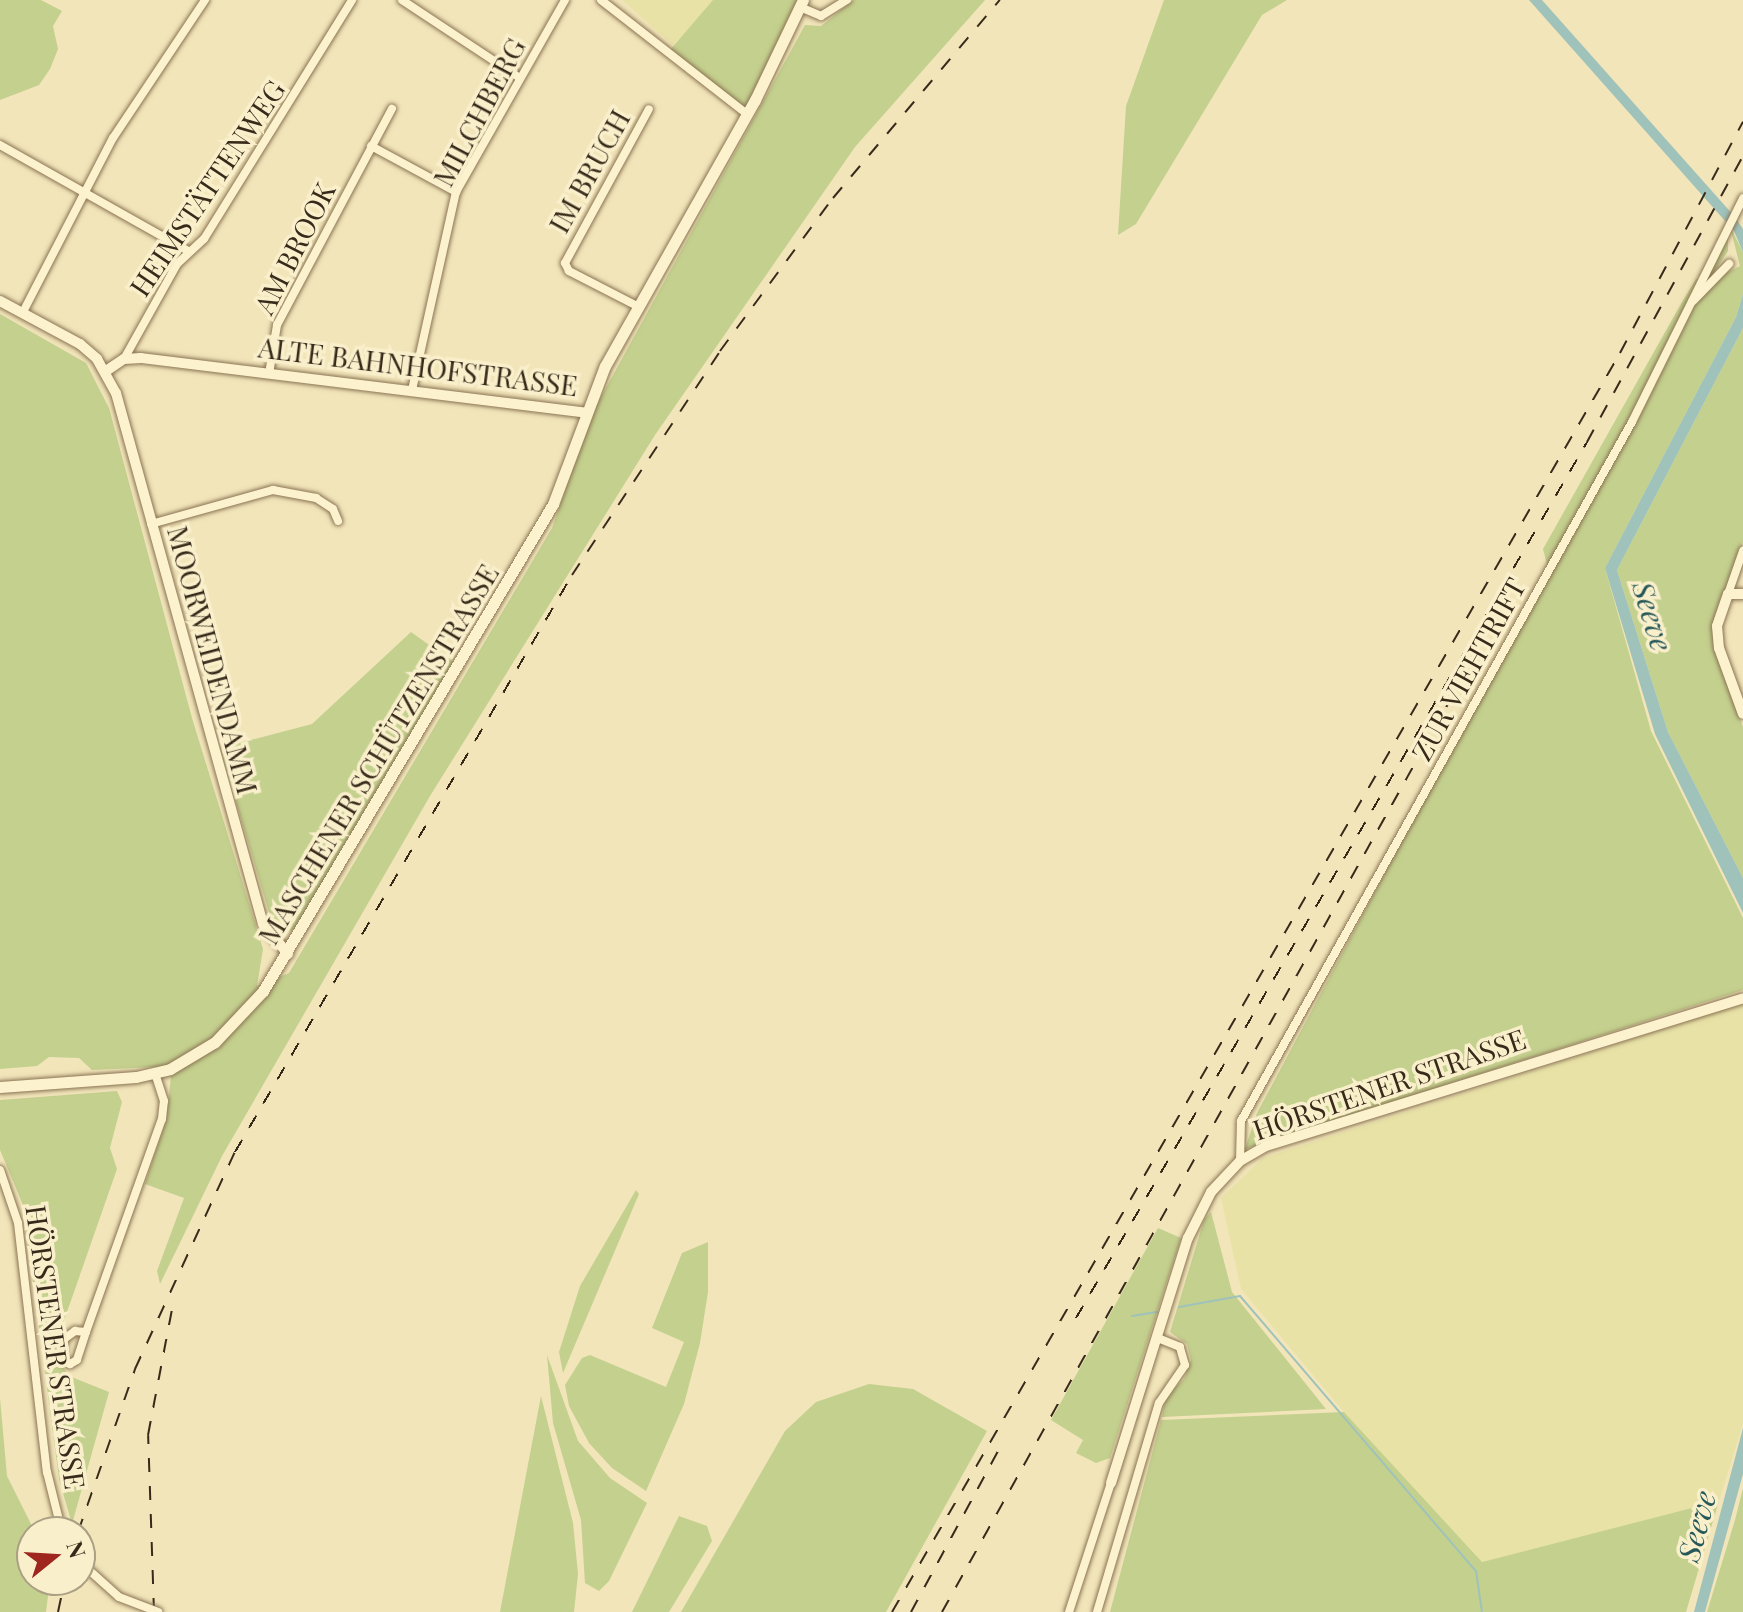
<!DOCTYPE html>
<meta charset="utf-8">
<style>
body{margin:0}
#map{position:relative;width:1743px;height:1612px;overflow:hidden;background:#f2e5ba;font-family:"Playfair Display",serif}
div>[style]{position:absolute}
.farmland>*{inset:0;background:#e8e2a7}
.green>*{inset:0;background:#c4d08e}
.water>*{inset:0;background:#9fc2ba}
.stream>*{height:2px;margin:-1px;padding:0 1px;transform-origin:1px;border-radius:1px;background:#9fc2ba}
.roads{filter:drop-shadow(0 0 2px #8a7453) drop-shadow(0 0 2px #8a7453)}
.minor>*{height:8px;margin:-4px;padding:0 4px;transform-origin:4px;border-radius:4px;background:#fcf2ce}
.tertiary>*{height:10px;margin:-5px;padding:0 5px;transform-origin:5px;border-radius:5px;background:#fcf2ce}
.secondary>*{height:11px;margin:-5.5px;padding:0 5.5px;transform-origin:5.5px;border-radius:5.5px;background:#fcf2ce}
.rail>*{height:2px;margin-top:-1px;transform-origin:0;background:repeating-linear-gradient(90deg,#372a1a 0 14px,transparent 0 28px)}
.bridges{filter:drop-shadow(0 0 2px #8a7453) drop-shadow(0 0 2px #8a7453)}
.minor-bridge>*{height:8px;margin:-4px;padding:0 4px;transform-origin:4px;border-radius:4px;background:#fcf2ce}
span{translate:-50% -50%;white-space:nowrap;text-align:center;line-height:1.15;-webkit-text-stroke:7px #f9efcb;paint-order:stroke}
.street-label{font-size:28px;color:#372a1a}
.water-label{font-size:30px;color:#275859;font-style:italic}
.north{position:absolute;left:16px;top:1516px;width:80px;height:80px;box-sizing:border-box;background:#f9efcb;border:2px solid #aba084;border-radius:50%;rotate:72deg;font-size:22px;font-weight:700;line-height:32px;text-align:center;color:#372a1a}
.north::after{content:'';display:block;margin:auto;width:28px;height:36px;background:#9e261e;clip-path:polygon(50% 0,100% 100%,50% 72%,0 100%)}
</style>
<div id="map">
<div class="farmland">
<div style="clip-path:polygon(622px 0,716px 0,673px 45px)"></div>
<div style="clip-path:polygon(1743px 1003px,1743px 1424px,1719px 1501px,1482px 1562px,1344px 1412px,1241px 1289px,1221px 1198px,1263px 1158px)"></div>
</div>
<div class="green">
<div style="clip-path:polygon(0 0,41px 0,62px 11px,53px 26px,58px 49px,50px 69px,39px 85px,0 100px)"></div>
<div style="clip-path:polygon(713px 0,797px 0,747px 110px,670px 50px)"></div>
<div style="clip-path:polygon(854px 0,985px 0,855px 147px,655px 435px,430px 796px,222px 1156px,160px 1284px,157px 1271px,184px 1198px,145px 1184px,166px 1120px,171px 1077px,155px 1067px,92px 1070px,79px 1058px,49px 1057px,37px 1066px,0 1069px,0 314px,86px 363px,109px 408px,192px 718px,263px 949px,257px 986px,289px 973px,552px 528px,590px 417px,805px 25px,821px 26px)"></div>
<div style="clip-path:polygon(1164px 0,1287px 0,1262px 15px,1136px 224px,1118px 235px,1126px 106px)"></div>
<div style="clip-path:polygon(1730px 227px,1743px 252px,1743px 294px,1736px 317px,1605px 568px,1651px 731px,1743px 918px,1743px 990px,1245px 1149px,1257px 1113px,1548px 568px,1543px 549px,1682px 302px,1696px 279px,1705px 279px,1728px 234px,1728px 251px,1708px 282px,1740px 266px)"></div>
<div style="clip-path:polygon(1743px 328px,1743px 542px,1719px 609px,1718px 658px,1743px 727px,1743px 878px,1668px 732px,1617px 570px)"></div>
<div style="clip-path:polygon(411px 632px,453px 662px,301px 927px,276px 936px,220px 748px,312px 724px)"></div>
<div style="clip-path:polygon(117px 1091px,122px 1102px,110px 1148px,117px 1169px,53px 1352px,69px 1376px,109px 1392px,72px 1524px,59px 1479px,23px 1205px,0 1150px,0 1100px)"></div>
<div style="clip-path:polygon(636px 1190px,639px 1194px,563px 1373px,559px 1352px,580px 1286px)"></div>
<div style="clip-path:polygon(1211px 1212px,1232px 1292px,1326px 1409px,1162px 1417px,1166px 1397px,1184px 1379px,1191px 1360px,1187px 1344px,1170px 1332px,1204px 1220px)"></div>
<div style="clip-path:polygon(1158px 1228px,1181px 1238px,1110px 1458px,1096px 1463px,1076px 1453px,1083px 1440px,1051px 1420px)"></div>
<div style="clip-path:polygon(708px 1242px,708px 1292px,700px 1343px,684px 1404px,646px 1491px,612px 1468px,589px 1443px,569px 1406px,565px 1385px,582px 1358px,590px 1355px,666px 1387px,684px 1342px,652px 1328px,682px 1253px)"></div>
<div style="clip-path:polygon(547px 1355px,578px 1441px,610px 1478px,647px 1503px,609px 1581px,599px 1591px,585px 1583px,581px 1520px,553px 1423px)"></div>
<div style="clip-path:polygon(869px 1384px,913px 1389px,987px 1431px,886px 1612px,681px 1612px,785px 1431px,816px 1402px)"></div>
<div style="clip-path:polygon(541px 1396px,573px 1523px,578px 1574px,574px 1612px,500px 1612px)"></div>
<div style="clip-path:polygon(0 1398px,7px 1476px,35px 1532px,32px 1580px,50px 1580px,46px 1612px,0 1612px)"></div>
<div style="clip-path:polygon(1344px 1412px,1482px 1562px,1719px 1501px,1686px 1612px,1110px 1612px,1161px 1420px)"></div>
<div style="clip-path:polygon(1743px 1488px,1743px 1612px,1707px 1612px,1735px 1520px)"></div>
<div style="clip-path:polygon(679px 1516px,707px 1526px,712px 1541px,669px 1612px,632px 1612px)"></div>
</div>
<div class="water">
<div style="clip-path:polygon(1529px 0,1542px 0,1735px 217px,1743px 229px,1743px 252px,1734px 231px)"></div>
<div style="clip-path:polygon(1743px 294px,1743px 328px,1617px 570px,1668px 732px,1743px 878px,1743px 913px,1655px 734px,1605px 568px,1736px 317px)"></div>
<div style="clip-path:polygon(1743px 1428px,1743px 1474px,1705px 1612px,1694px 1612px)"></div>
</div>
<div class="stream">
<div style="left:1179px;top:1307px;width:62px;rotate:-10.2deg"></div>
<div style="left:1240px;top:1296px;width:362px;rotate:49.4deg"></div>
<div style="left:1476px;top:1571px;width:41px;rotate:81.7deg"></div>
<div style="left:1132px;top:1316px;width:25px;rotate:-9deg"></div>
</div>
<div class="roads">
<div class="minor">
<div style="left:402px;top:0;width:141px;rotate:33.5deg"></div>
<div style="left:601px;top:0;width:185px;rotate:38deg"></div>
<div style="left:800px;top:7px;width:23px;rotate:23deg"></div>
<div style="left:821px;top:16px;width:31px;rotate:-32deg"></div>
<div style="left:0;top:145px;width:216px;rotate:29.4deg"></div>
<div style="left:371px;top:146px;width:97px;rotate:28.4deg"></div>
<div style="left:1693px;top:301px;width:52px;rotate:-45.8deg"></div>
<div style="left:639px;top:307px;width:79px;rotate:-152.8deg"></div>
<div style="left:569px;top:271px;width:9px;rotate:-117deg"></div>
<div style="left:565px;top:263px;width:175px;rotate:-61.4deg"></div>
<div style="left:23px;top:312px;width:196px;rotate:-62.7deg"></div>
<div style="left:113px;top:138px;width:166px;rotate:-56.3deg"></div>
<div style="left:124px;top:359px;width:109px;rotate:-60.8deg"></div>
<div style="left:177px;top:264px;width:37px;rotate:-43deg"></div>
<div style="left:204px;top:239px;width:281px;rotate:-58.2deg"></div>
<div style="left:269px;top:374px;width:50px;rotate:-80.7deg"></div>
<div style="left:277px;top:325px;width:245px;rotate:-62deg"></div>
<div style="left:412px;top:390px;width:203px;rotate:-77.5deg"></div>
<div style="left:456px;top:192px;width:221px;rotate:-60.4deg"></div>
<div style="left:151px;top:524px;width:127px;rotate:-15.6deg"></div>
<div style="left:273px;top:490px;width:44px;rotate:10.5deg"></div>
<div style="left:316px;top:498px;width:20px;rotate:33deg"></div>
<div style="left:333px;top:509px;width:13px;rotate:67deg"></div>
<div style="left:1728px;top:594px;width:46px;rotate:-70.8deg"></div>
<div style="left:1240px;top:1161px;width:40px;rotate:-88.6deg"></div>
<div style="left:1241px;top:1121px;width:801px;rotate:-60.78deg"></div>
<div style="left:1632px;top:422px;width:250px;rotate:-63.6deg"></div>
<div style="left:0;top:1170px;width:56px;rotate:71.2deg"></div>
<div style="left:18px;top:1223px;width:251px;rotate:83.4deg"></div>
<div style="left:47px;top:1472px;width:62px;rotate:76deg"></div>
<div style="left:86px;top:1332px;width:29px;rotate:108deg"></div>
<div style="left:77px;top:1360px;width:8px;rotate:150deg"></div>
<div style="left:70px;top:1364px;width:10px;rotate:-156deg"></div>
<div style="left:61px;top:1360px;width:21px;rotate:-82deg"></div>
<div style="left:64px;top:1339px;width:14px;rotate:-36deg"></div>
<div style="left:75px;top:1331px;width:11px;rotate:5deg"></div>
<div style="left:86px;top:1332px;width:226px;rotate:-70.4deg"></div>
<div style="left:162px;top:1119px;width:18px;rotate:-84deg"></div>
<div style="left:164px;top:1101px;width:28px;rotate:-108deg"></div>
<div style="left:1069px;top:1612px;width:136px;rotate:-72deg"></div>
<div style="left:1097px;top:1612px;width:218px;rotate:-73.5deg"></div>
<div style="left:1159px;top:1403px;width:46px;rotate:-55.6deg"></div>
<div style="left:1185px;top:1365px;width:19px;rotate:-106deg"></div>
<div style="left:1180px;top:1347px;width:24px;rotate:-158deg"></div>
</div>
<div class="tertiary">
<div style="left:0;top:301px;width:91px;rotate:28.3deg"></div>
<div style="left:80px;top:344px;width:23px;rotate:41deg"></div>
<div style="left:97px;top:359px;width:39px;rotate:61deg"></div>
<div style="left:116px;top:393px;width:551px;rotate:74.53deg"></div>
<div style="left:263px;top:924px;width:39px;rotate:50deg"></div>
<div style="left:106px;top:371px;width:22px;rotate:-34deg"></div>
<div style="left:124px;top:359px;width:17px;rotate:-3deg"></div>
<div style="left:141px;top:358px;width:448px;rotate:7deg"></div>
<div style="left:1743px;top:594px;width:15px;rotate:180deg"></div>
<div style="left:1728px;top:594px;width:34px;rotate:109deg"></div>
<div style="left:1717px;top:626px;width:22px;rotate:85deg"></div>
<div style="left:1719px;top:648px;width:70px;rotate:70deg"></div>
<div style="left:1111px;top:1483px;width:257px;rotate:-72.6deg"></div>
<div style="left:1188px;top:1238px;width:51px;rotate:-63.4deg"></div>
<div style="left:1211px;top:1192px;width:42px;rotate:-46.9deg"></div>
<div style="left:1240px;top:1161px;width:30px;rotate:-30deg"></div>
<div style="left:1266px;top:1146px;width:499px;rotate:-17.2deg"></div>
</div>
<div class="secondary">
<div style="left:0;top:1087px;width:136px;rotate:-4.2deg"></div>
<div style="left:136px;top:1077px;width:35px;rotate:-13deg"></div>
<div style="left:170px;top:1069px;width:52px;rotate:-31deg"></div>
<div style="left:215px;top:1042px;width:70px;rotate:-46.7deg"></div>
<div style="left:263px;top:991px;width:567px;rotate:-59.23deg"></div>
<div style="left:553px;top:504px;width:147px;rotate:-69.4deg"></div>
<div style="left:605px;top:366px;width:305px;rotate:-60.6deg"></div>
<div style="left:755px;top:100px;width:111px;rotate:-64.4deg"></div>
</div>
</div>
<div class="rail">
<div style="left:1076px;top:1318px;width:1014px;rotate:-59.74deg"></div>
<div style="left:1587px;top:442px;width:326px;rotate:-61.4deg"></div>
<div style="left:78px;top:1532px;width:173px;rotate:-70.7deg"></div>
<div style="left:135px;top:1369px;width:239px;rotate:-65.3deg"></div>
<div style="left:235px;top:1152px;width:668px;rotate:-59.71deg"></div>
<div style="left:572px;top:575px;width:268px;rotate:-56.5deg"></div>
<div style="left:720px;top:351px;width:190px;rotate:-53.6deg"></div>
<div style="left:833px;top:198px;width:259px;rotate:-49.9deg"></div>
<div style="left:58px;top:1612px;width:33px;rotate:-78deg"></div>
<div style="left:154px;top:1612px;width:177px;rotate:-91.9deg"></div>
<div style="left:148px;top:1435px;width:138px;rotate:-79.2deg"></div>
<div style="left:892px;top:1612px;width:1454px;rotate:-59.96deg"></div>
<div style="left:1620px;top:353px;width:262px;rotate:-62deg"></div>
<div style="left:911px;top:1612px;width:193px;rotate:-61.6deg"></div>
<div style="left:942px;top:1612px;width:1060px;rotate:-60.87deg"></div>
</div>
<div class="bridges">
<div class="minor-bridge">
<div style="left:80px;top:1562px;width:52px;rotate:41.9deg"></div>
<div style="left:119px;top:1597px;width:42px;rotate:21deg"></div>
</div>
</div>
<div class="street-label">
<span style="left:479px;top:112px;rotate:-62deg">MILCHBERG</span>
<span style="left:589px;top:171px;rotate:-61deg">IM BRUCH</span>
<span style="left:207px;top:188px;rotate:-56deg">HEIMSTÄTTENWEG</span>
<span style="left:294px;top:248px;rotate:-63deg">AM BROOK</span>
<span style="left:418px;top:366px;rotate:7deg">ALTE BAHNHOFSTRASSE</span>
<span style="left:213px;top:660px;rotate:75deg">MOORWEIDENDAMM</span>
<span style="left:1468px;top:669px;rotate:-61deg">ZUR VIEHTRIFT</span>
<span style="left:378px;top:754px;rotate:-59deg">MASCHENER SCHÜTZENSTRASSE</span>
<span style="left:1389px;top:1084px;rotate:-19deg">HÖRSTENER STRASSE</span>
<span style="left:56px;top:1347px;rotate:82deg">HÖRSTENER STRASSE</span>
</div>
<div class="water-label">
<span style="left:1653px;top:616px;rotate:73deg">Seeve</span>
<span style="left:1696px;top:1526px;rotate:-75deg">Seeve</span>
</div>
<div class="north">N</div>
</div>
